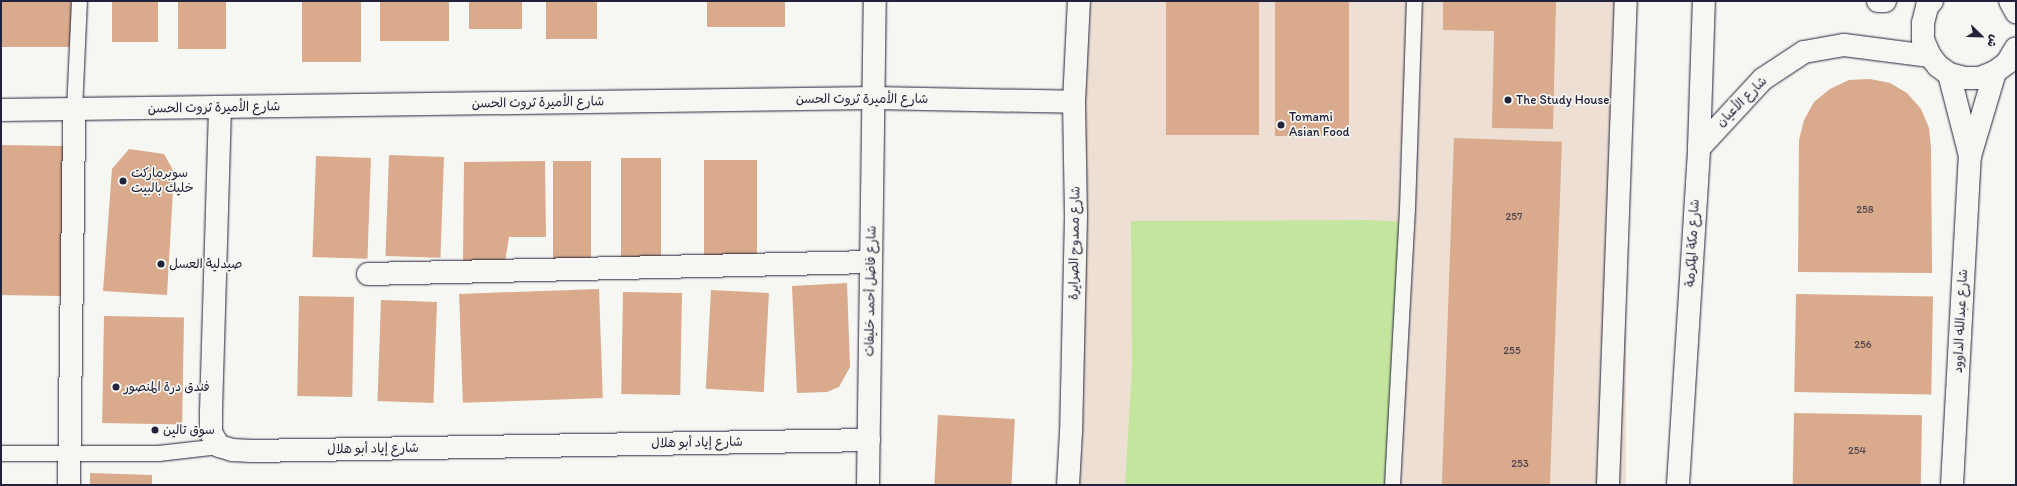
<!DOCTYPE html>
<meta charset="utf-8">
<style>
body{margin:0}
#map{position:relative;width:2017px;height:486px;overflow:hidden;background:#f6f6f2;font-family:Itim,"Playpen Sans Arabic",sans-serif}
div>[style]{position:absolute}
.built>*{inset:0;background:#eddfd3;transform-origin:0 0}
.green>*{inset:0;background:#c4e59e}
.building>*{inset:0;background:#d9aa8b;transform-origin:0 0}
.roads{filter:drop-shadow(0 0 1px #22223b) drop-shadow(0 0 1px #22223b)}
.service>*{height:15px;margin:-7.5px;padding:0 7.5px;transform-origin:7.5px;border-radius:7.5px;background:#f6f6f2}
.minor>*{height:22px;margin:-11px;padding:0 11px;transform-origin:11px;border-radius:11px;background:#f6f6f2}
.tertiary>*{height:22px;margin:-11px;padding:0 11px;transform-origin:11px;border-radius:11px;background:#f6f6f2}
.primary>*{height:22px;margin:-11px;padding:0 11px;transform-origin:11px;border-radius:11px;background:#f6f6f2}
.dots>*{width:11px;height:11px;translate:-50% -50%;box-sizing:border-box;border:2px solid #f6f6f2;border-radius:50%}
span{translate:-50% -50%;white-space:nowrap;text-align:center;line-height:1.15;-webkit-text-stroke:3.5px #f6f6f2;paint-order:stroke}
.number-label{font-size:11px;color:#50444f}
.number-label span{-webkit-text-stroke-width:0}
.street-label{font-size:13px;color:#22223b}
.poi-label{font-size:13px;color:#22223b}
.left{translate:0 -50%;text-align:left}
.frame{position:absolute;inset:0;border:2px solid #22223b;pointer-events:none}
.north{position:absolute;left:1961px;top:16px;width:40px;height:40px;-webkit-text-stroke:3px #f6f6f2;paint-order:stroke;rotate:113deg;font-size:11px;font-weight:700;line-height:16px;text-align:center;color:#22223b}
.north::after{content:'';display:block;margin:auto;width:14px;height:18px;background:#22223b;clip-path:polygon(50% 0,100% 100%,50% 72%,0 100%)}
</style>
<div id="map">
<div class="built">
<div style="left:1079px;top:1px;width:547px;height:484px"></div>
</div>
<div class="green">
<div style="clip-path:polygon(1369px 220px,1406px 222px,1392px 485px,1125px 485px,1132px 368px,1131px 221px)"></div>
</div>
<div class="building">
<div style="left:1px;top:1px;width:70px;height:46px"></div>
<div style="left:112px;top:1px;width:46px;height:41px"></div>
<div style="left:178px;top:1px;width:48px;height:48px"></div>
<div style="left:302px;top:1px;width:59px;height:61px"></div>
<div style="left:380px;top:1px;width:69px;height:40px"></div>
<div style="left:469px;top:1px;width:53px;height:28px"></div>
<div style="left:546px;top:1px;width:51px;height:38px"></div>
<div style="left:707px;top:1px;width:78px;height:26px"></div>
<div style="left:1166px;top:1px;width:93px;height:134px"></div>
<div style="left:1275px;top:1px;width:74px;height:135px"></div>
<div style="clip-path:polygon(1443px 1px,1556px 1px,1553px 129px,1492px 128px,1494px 31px,1443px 30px)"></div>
<div style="clip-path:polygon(1870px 79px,1890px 83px,1907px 93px,1921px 109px,1929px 128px,1931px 148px,1932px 273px,1798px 272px,1799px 140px,1804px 120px,1814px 102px,1830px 89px,1849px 80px)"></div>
<div style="left:1454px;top:138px;width:108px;height:348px;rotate:2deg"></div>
<div style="left:1px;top:145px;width:63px;height:150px;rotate:1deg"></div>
<div style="clip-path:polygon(129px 149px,164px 154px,174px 172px,167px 295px,103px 291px,112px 169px)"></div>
<div style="left:389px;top:155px;width:55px;height:101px;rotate:2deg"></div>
<div style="left:316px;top:156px;width:55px;height:101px;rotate:2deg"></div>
<div style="left:621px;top:158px;width:40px;height:101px"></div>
<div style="left:704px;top:160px;width:53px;height:104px"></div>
<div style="clip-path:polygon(545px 161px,546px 237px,509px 237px,505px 262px,463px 261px,464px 162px)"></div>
<div style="left:553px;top:161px;width:38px;height:101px"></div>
<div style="clip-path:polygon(847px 283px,850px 367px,839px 387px,827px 392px,797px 393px,792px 286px)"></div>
<div style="left:599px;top:289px;width:109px;height:140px;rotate:88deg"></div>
<div style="left:711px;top:290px;width:58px;height:99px;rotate:3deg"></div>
<div style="left:623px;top:292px;width:59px;height:102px;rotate:1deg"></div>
<div style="left:1796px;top:294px;width:137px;height:98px;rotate:1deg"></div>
<div style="left:299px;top:296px;width:55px;height:100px;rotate:1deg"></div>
<div style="left:381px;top:300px;width:56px;height:101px;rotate:2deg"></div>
<div style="left:104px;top:316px;width:80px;height:107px;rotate:1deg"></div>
<div style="left:1794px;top:413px;width:128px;height:72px;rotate:1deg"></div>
<div style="left:938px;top:415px;width:77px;height:70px;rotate:3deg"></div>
<div style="clip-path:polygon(90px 473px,152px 475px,152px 485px,90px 485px)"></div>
</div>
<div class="roads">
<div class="service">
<div style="left:74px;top:110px;width:109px;rotate:-87.4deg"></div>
<div style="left:1px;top:453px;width:157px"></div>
<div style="left:158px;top:453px;width:61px;rotate:-6.5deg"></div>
<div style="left:1392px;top:485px;width:276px;rotate:-86.9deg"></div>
<div style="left:1407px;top:209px;width:208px;rotate:-88.1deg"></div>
</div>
<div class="minor">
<div style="left:1949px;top:74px;width:85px;rotate:75.6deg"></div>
<div style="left:1074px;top:102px;width:101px;rotate:-87.2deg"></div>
<div style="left:220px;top:108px;width:308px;rotate:91.7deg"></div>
<div style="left:211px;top:416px;width:17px;rotate:90deg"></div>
<div style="left:211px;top:433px;width:15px;rotate:58deg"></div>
<div style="left:219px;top:446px;width:14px;rotate:17deg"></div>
<div style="left:232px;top:450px;width:20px;rotate:3deg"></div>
<div style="left:252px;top:451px;width:617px;rotate:-1.02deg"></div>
<div style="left:368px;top:274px;width:503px;rotate:-1.37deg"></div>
<div style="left:69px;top:485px;width:375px;rotate:-89.2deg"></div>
<div style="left:868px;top:485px;width:484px;rotate:-89.2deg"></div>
<div style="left:1952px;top:485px;width:329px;rotate:-86.9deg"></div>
<div style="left:1970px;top:156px;width:88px;rotate:-73.4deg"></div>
</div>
<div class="tertiary">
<div style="left:1878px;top:1px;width:7px"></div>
<div style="left:1932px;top:1px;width:8px;rotate:130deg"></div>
<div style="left:1927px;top:7px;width:16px;rotate:104deg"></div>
<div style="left:1923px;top:23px;width:17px;rotate:90deg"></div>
<div style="left:1923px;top:40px;width:17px;rotate:66deg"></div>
<div style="left:1930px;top:56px;width:13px;rotate:51deg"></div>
<div style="left:1938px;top:66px;width:14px;rotate:36deg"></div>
<div style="left:1949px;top:74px;width:16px;rotate:14deg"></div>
<div style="left:1965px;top:78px;width:15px"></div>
<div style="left:1980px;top:78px;width:16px;rotate:-22deg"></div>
<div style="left:1995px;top:72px;width:15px;rotate:-37deg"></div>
<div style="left:2007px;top:63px;width:17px;rotate:-59deg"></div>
<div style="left:2010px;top:1px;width:13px;rotate:61deg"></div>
<div style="left:1px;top:110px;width:873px;rotate:-0.79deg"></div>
<div style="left:874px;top:98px;width:200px;rotate:1.1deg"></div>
<div style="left:1074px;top:102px;width:114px;rotate:89deg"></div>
<div style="left:1076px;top:216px;width:216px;rotate:91.3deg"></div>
<div style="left:1071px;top:432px;width:53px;rotate:93.2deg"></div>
<div style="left:1699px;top:148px;width:94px;rotate:-47.2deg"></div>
<div style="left:1763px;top:79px;width:49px;rotate:-33.4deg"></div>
<div style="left:1804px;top:52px;width:41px;rotate:-9.9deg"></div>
<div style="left:1844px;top:45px;width:87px;rotate:7.3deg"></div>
</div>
<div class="primary">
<div style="left:1608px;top:485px;width:484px;rotate:-87.9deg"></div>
<div style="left:1678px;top:485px;width:338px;rotate:-86.4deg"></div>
<div style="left:1699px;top:148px;width:147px;rotate:-88.1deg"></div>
</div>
</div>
<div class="dots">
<div style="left:1508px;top:100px;background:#22223b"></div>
<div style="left:1281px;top:125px;background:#22223b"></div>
<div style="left:123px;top:181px;background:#22223b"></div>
<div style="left:161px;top:264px;background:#22223b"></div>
<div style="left:116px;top:387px;background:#22223b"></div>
<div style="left:155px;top:430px;background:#22223b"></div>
</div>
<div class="number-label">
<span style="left:1865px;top:210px">258</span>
<span style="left:1514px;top:217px">257</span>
<span style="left:1863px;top:345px">256</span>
<span style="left:1512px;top:351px">255</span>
<span style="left:1857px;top:451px">254</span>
<span style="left:1520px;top:464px">253</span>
</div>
<div class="street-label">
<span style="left:862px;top:99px">شارع الأميرة ثروت الحسن</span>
<span style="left:1742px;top:102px;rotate:-45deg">شارع الأعيان</span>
<span style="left:538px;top:103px;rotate:-1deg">شارع الأميرة ثروت الحسن</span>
<span style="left:214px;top:108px;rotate:-1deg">شارع الأميرة ثروت الحسن</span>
<span style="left:1075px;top:243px;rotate:-89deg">شارع ممدوح الصرايرة</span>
<span style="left:1693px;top:243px;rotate:-87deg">شارع مكة المكرمة</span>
<span style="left:871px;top:291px;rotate:-89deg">شارع فاضل أحمد خليفات</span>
<span style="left:1961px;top:321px;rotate:-87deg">شارع عبدالله الداوود</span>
<span style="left:697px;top:443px;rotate:-1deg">شارع إياد أبو هلال</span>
<span style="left:373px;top:449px;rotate:-1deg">شارع إياد أبو هلال</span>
</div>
<div class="poi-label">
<span class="left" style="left:1516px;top:100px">The Study House</span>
<span class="left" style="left:1289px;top:125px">Tomami<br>Asian Food</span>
<span class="left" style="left:131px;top:181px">سوبرماركت<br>خليك بالبيت</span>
<span class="left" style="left:169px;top:264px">صيدلية العسل</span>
<span class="left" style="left:124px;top:387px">فندق درة المنصور</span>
<span class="left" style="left:163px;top:430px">سوق تالين</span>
</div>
<div class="frame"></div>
<div class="north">ش</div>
</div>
